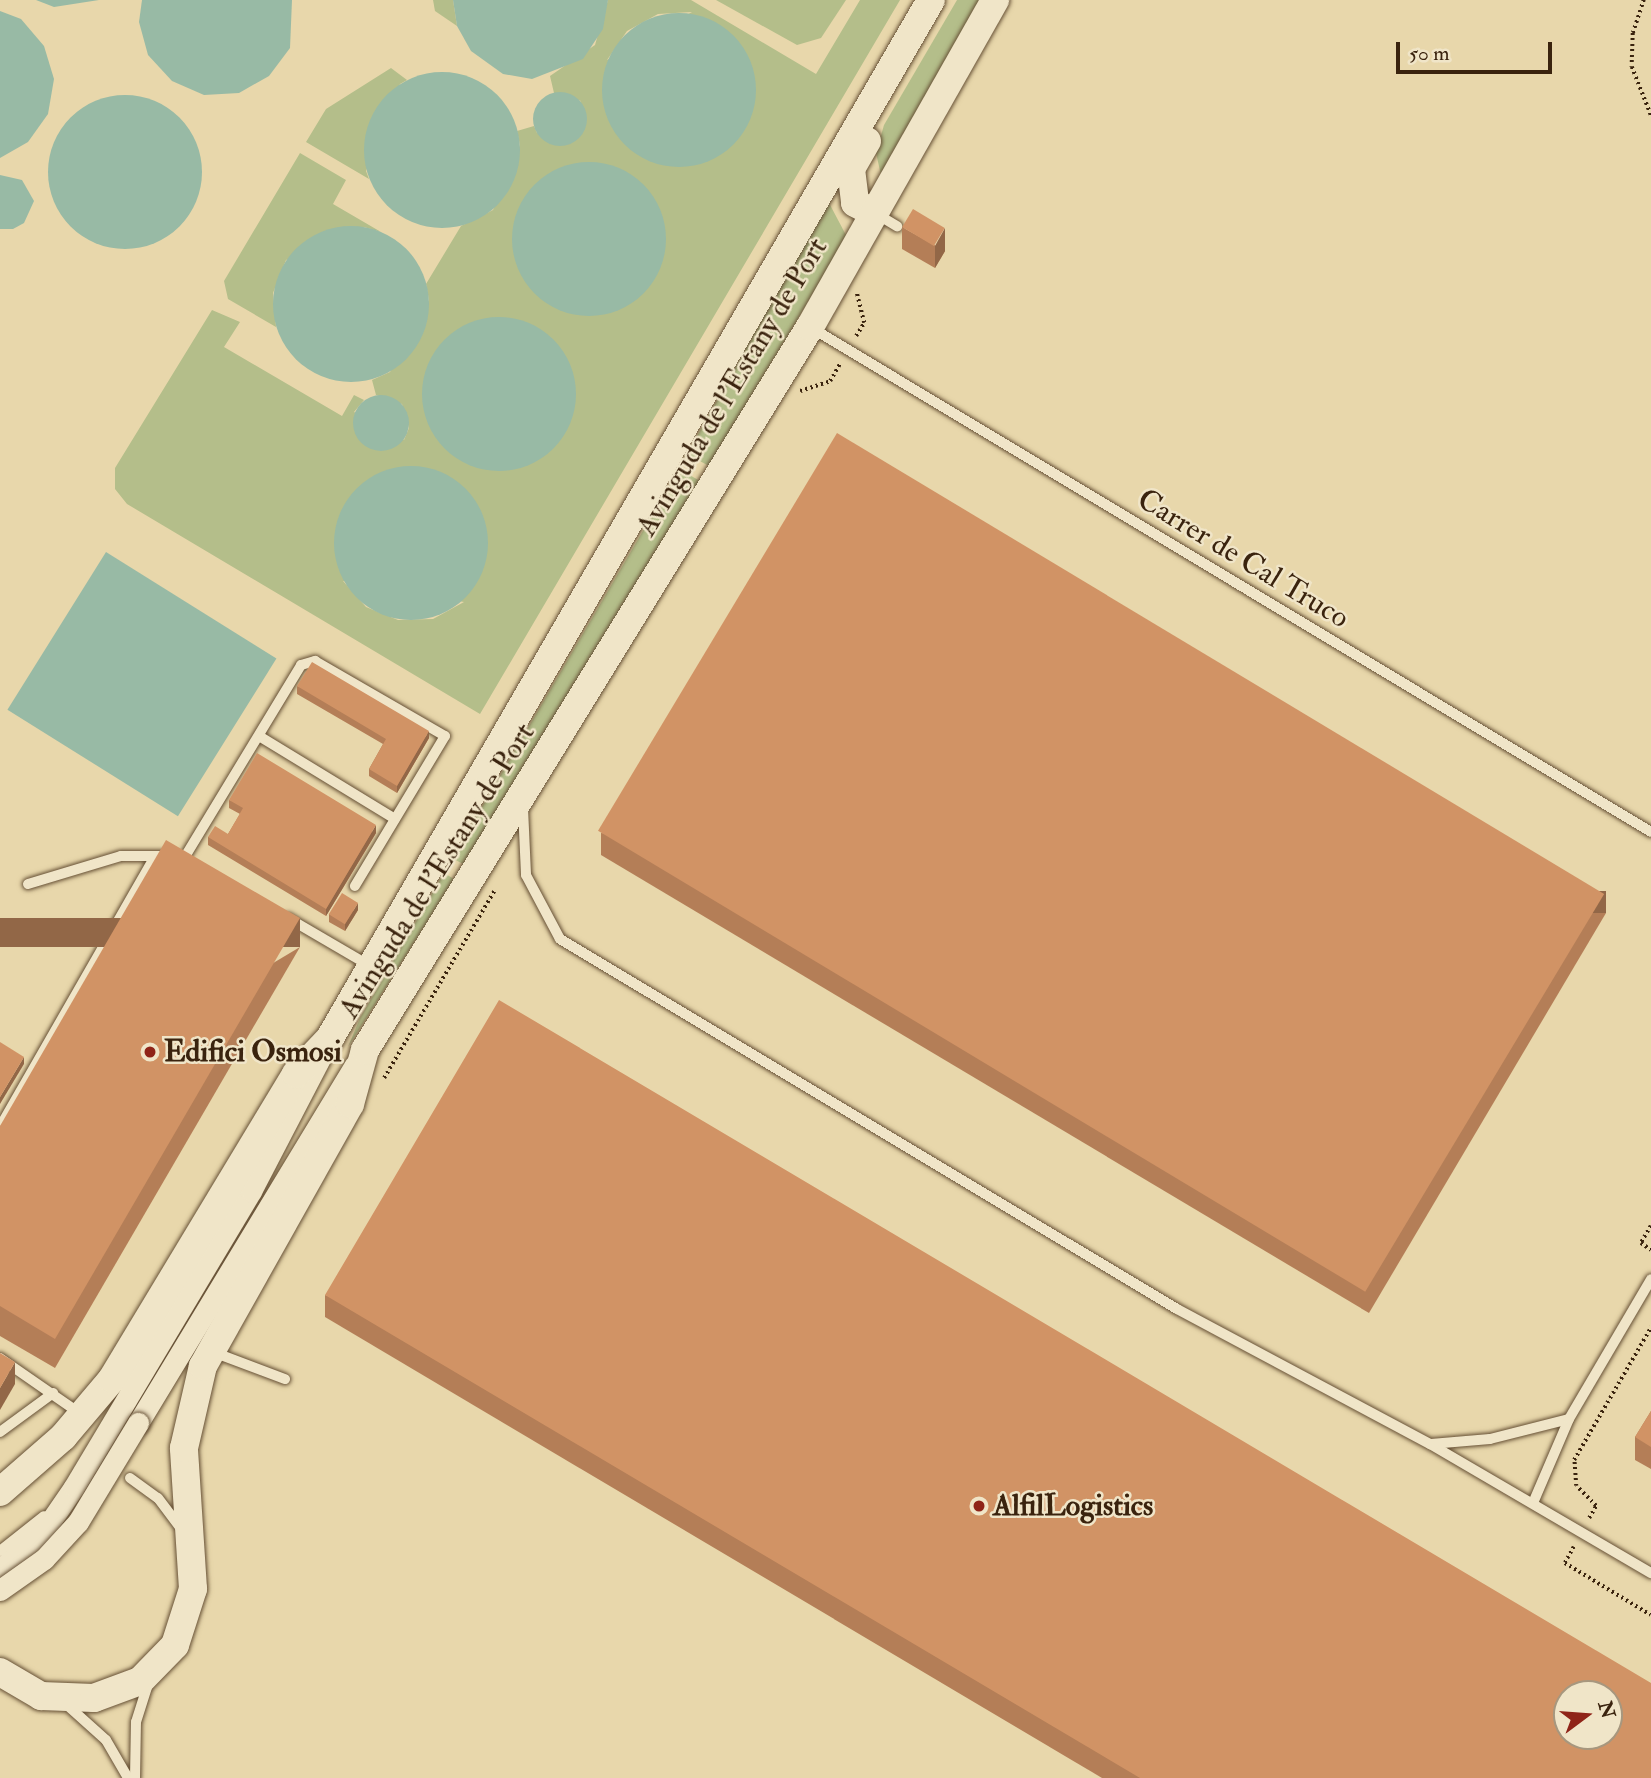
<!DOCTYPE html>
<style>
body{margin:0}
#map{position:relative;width:1651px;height:1778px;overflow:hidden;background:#e8d7ab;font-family:"IM FELL Double Pica",serif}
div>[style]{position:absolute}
.green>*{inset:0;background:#b4be8a}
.water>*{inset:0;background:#98baa5;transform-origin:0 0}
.round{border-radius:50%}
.path>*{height:3.5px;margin-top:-1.75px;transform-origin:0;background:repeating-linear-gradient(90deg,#3a230e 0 2px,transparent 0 5.5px)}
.roads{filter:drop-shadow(0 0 2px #665035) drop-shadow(0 0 2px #665035)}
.service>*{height:10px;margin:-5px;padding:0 5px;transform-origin:5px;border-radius:5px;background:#f0e5c8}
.minor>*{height:21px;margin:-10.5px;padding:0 10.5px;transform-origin:10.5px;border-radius:10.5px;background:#f0e5c8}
.tertiary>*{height:28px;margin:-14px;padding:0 14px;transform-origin:14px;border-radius:14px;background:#f0e5c8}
.bridges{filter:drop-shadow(0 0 2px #665035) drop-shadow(0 0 2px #665035)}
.minor-bridge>*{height:21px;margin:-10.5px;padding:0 10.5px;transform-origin:10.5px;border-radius:10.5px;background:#f0e5c8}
.wall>*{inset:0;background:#b47e57}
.shaded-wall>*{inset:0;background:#926747;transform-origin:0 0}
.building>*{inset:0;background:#d19365;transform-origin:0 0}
.dots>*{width:19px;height:19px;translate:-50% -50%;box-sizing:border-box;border:4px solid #f0e5c8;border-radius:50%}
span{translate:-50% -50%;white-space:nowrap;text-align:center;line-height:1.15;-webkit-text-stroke:5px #f0e5c8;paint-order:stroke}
.street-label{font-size:30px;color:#3a230e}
.poi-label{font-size:30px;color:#3a230e;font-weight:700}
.left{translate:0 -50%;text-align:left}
.north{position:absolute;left:1553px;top:1680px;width:70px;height:70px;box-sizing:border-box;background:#f0e5c8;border:2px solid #a7977e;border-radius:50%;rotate:74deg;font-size:19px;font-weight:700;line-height:28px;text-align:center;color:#3a230e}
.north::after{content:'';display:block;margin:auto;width:24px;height:32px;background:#8f2418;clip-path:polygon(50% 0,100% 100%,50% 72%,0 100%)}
.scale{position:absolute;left:1396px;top:42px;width:156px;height:32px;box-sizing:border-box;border:4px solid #3a230e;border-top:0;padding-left:9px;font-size:21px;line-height:24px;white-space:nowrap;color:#3a230e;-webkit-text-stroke:5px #f0e5c8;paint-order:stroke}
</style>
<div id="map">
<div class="green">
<div style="clip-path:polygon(433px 0,453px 0,457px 26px,435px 11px)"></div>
<div style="clip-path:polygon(evenodd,608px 0,691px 0,816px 74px,860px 0,900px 0,480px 714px,127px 504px,115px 489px,115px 468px,212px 310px,240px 322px,224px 347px,342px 416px,354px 395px,364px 400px,354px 412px,404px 440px,409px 428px,402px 404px,376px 395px,372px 380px,390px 372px,429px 300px,426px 284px,461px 226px,493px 210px,520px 145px,517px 131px,534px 126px,537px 133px,581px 101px,554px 93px,550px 76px,595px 45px,608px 0,692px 12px,607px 60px,627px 31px,658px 14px,692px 12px,608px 0,343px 581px,464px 602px,433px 619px,398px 620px,366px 607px,343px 581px)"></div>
<div style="clip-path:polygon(716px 0,846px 0,821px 38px,797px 45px)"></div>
<div style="clip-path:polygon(957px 0,986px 0,881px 175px,876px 153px,884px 125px)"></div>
<div style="clip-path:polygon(391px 68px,407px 80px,400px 84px,366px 171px,369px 179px,306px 142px,326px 109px)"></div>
<div style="clip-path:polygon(300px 153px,346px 180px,333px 204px,381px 232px,364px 227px,286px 260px,273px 293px,276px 327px,228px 299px,224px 281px)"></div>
<div style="clip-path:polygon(828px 201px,847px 237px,709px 466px,687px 454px)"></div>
<div style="clip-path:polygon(679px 469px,700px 481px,463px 864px,452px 858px)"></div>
<div style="clip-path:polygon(444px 873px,454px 879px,348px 1047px,360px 1018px)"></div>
</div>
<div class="water">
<div style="clip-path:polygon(36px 0,99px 0,54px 7px)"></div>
<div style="clip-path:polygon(142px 0,292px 0,290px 48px,269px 76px,239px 93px,204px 95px,172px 81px,148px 55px,139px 22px)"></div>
<div style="clip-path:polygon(453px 0,608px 0,603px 29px,583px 59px,532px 79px,503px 74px,471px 51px,457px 26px)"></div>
<div style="clip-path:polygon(0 11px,21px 19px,44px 46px,54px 79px,48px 114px,28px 142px,0 158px)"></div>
<div class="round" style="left:602px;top:13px;width:154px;height:154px"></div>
<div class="round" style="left:364px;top:72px;width:156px;height:156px"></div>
<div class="round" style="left:533px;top:92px;width:54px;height:54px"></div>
<div class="round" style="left:48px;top:95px;width:154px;height:154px"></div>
<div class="round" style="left:512px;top:162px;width:154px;height:154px"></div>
<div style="clip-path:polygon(0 175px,22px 180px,34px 201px,24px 223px,13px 229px,0 229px)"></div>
<div class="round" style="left:273px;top:226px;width:156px;height:156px"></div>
<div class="round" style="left:422px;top:317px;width:154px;height:154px"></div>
<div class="round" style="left:353px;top:395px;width:56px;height:56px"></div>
<div class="round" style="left:334px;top:466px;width:154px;height:154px"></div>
<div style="left:106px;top:552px;width:201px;height:186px;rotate:32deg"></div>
</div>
<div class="path">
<div style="left:1644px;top:0;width:35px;rotate:108deg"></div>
<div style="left:1633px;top:33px;width:34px;rotate:92deg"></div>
<div style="left:1632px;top:67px;width:52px;rotate:68.4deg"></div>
<div style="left:856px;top:336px;width:15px;rotate:-58deg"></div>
<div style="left:864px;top:323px;width:30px;rotate:-104deg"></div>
<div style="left:800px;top:391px;width:32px;rotate:-18deg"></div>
<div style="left:830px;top:381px;width:20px;rotate:-60deg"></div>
<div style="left:384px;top:1078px;width:217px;rotate:-59.5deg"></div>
<div style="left:1651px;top:1226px;width:20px;rotate:120deg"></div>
<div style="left:1641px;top:1243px;width:12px;rotate:35deg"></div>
<div style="left:1589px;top:1518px;width:14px;rotate:-60deg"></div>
<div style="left:1596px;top:1506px;width:28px;rotate:-135deg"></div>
<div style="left:1576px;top:1486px;width:26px;rotate:-94deg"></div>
<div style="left:1574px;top:1460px;width:154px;rotate:-59.9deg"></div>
<div style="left:1574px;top:1547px;width:18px;rotate:119deg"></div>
<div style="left:1565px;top:1563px;width:100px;rotate:31.2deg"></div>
</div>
<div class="roads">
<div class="service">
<div style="left:875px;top:213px;width:26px;rotate:31deg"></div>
<div style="left:810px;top:327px;width:981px;rotate:30.98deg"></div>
<div style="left:259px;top:736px;width:159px;rotate:31.4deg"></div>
<div style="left:523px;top:808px;width:67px;rotate:87.4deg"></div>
<div style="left:526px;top:875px;width:72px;rotate:62deg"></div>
<div style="left:560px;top:939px;width:719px;rotate:30.95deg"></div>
<div style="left:1177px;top:1309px;width:287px;rotate:28.1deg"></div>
<div style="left:1430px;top:1444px;width:256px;rotate:30.3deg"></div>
<div style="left:183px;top:860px;width:228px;rotate:-58.8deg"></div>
<div style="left:301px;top:665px;width:15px;rotate:-16deg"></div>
<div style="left:315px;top:661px;width:150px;rotate:30deg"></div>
<div style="left:445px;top:736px;width:175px;rotate:121deg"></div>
<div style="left:28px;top:884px;width:97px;rotate:-16.8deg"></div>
<div style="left:121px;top:856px;width:34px"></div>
<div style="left:288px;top:918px;width:95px;rotate:30.3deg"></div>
<div style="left:0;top:1127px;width:312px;rotate:-60.2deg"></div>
<div style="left:155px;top:856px;width:14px"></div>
<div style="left:213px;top:1352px;width:77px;rotate:20.6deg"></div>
<div style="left:0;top:1358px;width:98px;rotate:34.7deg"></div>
<div style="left:0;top:1432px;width:66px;rotate:-36.3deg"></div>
<div style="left:1431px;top:1444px;width:59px;rotate:-4.8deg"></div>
<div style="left:1490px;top:1439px;width:81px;rotate:-14.2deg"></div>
<div style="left:130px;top:1478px;width:34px;rotate:36deg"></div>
<div style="left:158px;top:1498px;width:39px;rotate:53deg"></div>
<div style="left:1533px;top:1503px;width:91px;rotate:-66.8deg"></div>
<div style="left:1569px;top:1419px;width:162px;rotate:-59.6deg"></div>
<div style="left:0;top:1551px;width:56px;rotate:-38.5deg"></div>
<div style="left:67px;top:1705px;width:52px;rotate:41.9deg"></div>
<div style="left:106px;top:1740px;width:44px;rotate:59.9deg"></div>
<div style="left:135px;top:1778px;width:56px;rotate:-89deg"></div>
<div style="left:136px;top:1722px;width:43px;rotate:-72.4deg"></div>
</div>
<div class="minor">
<div style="left:138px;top:1423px;width:419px;rotate:-58.8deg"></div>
<div style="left:0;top:1569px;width:53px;rotate:-39.7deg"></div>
<div style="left:41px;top:1535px;width:58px;rotate:-55.5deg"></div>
<div style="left:74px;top:1487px;width:345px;rotate:-59.1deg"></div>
<div style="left:251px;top:1191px;width:162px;rotate:-62.5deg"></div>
</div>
<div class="tertiary">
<div style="left:867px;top:141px;width:32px;rotate:120deg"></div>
<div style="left:851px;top:169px;width:34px;rotate:83deg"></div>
<div style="left:855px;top:203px;width:22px;rotate:27deg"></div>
<div style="left:0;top:1492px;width:84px;rotate:-41.1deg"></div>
<div style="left:63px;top:1437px;width:76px;rotate:-49.8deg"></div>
<div style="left:112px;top:1379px;width:356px;rotate:-58.9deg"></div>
<div style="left:296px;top:1074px;width:50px;rotate:-46.6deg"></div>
<div style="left:330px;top:1038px;width:1199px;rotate:-59.93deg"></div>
<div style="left:0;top:1672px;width:48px;rotate:30.3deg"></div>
<div style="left:41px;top:1696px;width:53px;rotate:2.2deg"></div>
<div style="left:94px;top:1698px;width:49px;rotate:-20.3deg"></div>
<div style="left:140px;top:1681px;width:50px;rotate:-45.8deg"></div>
<div style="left:175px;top:1645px;width:59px;rotate:-72.2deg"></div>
<div style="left:193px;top:1589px;width:141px;rotate:-93.7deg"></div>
<div style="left:184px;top:1448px;width:84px;rotate:-77deg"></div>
<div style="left:203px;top:1366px;width:300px;rotate:-60.7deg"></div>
<div style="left:350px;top:1104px;width:56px;rotate:-74.5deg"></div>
<div style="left:365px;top:1050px;width:849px;rotate:-58.39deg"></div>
<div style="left:810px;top:327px;width:376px;rotate:-60.5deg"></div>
</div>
</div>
<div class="bridges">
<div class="minor-bridge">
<div style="left:0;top:1590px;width:54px;rotate:-35.2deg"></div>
<div style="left:44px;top:1559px;width:50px;rotate:-47.4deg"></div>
<div style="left:78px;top:1522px;width:116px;rotate:-58.8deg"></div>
</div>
</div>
<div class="wall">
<div style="clip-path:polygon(902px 227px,945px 251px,935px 268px,902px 249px)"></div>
<div style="clip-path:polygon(297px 686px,429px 738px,397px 793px,369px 776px,369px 769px,383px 744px,297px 694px)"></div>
<div style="clip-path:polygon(229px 800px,376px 833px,326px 916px,208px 845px,208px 837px,228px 834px,240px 814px,229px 808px)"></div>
<div style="clip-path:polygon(601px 833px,1606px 913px,1369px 1313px,601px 855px)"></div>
<div style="clip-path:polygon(358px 910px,345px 931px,329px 922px,329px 914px)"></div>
<div style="clip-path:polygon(300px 947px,55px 1368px,0 1336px,0 1126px)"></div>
<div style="clip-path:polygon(325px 1295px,1651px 1778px,1102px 1778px,325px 1317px)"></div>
<div style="clip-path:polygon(1651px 1411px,1651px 1469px,1635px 1460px,1635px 1437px)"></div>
</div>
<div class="shaded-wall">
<div style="clip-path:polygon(945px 228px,945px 251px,935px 268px,935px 246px)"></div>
<div style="clip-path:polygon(429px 731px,429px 738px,397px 793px,397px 786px)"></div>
<div style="clip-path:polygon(376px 825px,376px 833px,326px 916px,326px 909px)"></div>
<div style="left:1606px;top:891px;width:22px;height:464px;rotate:90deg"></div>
<div style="clip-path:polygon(358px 903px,358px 910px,345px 931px,345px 924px)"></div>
<div style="left:300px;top:918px;width:29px;height:487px;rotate:90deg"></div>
<div style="clip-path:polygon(24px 1057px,24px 1064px,0 1104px,0 1097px)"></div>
<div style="clip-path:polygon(15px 1362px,15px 1384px,0 1410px,0 1388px)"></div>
</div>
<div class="building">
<div style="left:913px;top:209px;width:37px;height:21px;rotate:31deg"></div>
<div style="left:837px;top:433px;width:895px;height:464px;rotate:31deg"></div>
<div style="clip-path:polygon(312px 662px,429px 731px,397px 786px,369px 769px,386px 739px,297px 686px)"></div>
<div style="clip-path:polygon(257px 753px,376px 825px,326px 909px,208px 837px,215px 826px,228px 834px,243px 808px,229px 800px)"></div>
<div style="clip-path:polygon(166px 840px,300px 918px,55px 1339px,0 1306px,0 1126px)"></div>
<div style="left:342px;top:893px;width:19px;height:25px;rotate:32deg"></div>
<div style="clip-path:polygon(evenodd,499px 1000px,1651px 1683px,1651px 1778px,1140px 1778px,325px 1295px,499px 1000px,1567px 1694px,1609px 1694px,1609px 1736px,1567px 1736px,1567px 1694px)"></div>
<div style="clip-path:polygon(0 1042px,24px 1057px,0 1097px)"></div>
<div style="clip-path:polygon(0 1353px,15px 1362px,0 1388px)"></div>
<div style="clip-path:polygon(1651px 1411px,1651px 1447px,1635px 1437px)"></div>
</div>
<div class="dots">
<div style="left:150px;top:1052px;background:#8f2418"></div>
<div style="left:979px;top:1506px;background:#8f2418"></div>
</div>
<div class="street-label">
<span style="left:732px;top:387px;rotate:-59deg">Avinguda de l'Estany de Port</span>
<span style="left:1243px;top:559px;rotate:31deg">Carrer de Cal Truco</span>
<span style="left:437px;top:871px;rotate:-58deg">Avinguda de l'Estany de Port</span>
</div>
<div class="poi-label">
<span class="left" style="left:164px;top:1052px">Edifici Osmosi</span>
<span class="left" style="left:993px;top:1506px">AlfilLogistics</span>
</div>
<div class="north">N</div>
<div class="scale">50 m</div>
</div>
